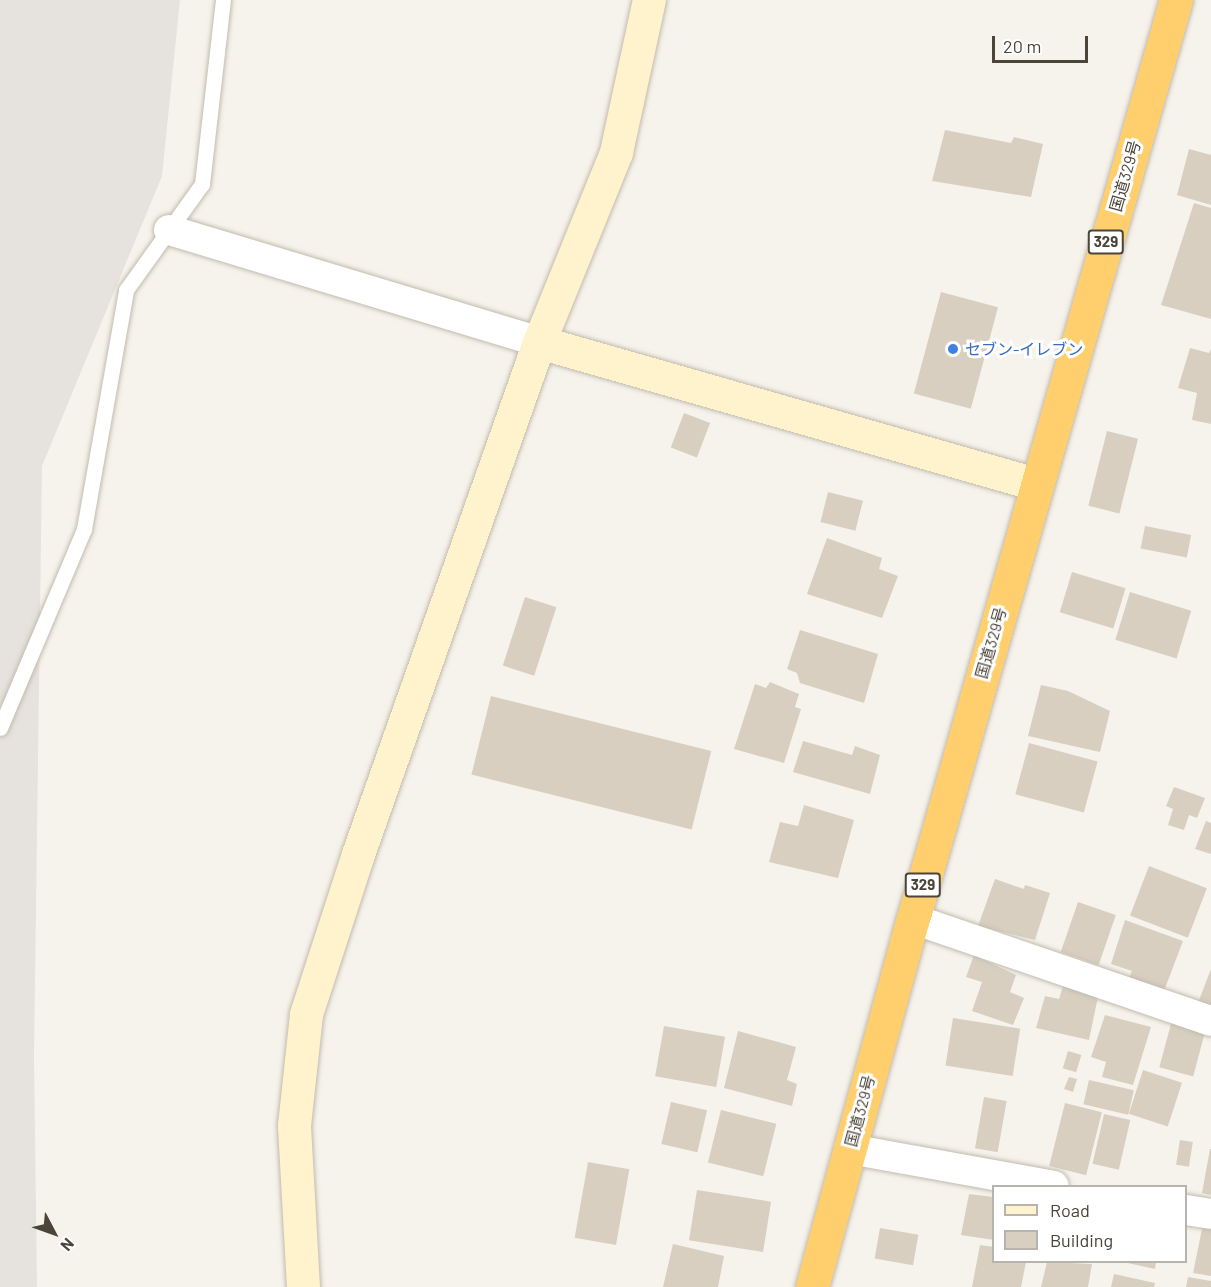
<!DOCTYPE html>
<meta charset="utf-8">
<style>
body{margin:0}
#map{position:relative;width:1211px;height:1287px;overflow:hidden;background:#f6f3ec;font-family:Barlow,"Noto Sans JP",sans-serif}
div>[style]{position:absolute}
.industrial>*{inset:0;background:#e6e2dd}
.building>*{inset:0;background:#d8cfc1;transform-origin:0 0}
.roads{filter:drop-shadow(0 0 2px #c2bbae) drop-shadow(0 0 2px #c2bbae)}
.lane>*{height:15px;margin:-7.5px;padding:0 7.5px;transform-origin:7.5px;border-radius:7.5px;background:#fff}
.street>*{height:30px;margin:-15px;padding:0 15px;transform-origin:15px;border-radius:15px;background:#fff}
.secondary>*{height:33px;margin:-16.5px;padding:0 16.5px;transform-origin:16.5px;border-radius:16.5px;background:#fff3cd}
.highway>*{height:33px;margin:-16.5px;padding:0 16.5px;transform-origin:16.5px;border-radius:16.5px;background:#ffcf6e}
.dots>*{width:16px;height:16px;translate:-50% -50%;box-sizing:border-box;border:3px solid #fff;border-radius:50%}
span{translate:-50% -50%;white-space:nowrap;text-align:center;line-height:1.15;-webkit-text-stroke:6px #fff;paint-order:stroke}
.shield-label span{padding:2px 4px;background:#fff;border:2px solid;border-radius:4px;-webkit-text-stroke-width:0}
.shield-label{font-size:15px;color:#4b4439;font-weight:700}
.street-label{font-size:16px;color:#4b4439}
.shop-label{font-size:16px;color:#366cbe}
.left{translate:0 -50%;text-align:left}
.legend{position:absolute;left:992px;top:1185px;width:195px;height:78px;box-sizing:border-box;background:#fff;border:2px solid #b7b4b0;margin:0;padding:8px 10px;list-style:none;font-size:18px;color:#4b4439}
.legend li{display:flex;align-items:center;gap:12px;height:30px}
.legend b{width:30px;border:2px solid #b7b4b0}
.north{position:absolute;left:24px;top:1203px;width:60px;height:60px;-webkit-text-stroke:4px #fff;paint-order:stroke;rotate:131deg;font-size:16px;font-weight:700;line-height:24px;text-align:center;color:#4b4439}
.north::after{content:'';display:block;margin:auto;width:21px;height:27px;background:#4b4439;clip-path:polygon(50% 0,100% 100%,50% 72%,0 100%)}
.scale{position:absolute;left:992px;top:36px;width:96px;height:27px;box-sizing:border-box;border:3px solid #4b4439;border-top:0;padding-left:8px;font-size:18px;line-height:21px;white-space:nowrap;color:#4b4439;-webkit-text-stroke:4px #fff;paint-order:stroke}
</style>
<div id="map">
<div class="industrial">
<div style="clip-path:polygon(0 0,180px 0,162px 176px,42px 466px,34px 1056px,37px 1287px,0 1287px)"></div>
</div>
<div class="building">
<div style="clip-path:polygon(945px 130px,1011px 143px,1014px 137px,1043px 144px,1031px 197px,932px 181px)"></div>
<div style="clip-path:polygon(1189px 149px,1211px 155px,1211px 205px,1177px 195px)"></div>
<div style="clip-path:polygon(1194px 203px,1211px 208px,1211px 319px,1161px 305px)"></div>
<div style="left:941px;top:292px;width:59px;height:105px;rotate:15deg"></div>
<div style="clip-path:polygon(1190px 348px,1209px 353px,1211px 349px,1211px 424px,1192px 420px,1197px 393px,1178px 388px)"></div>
<div style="left:684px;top:413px;width:28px;height:37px;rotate:21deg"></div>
<div style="left:1107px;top:431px;width:32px;height:77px;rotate:14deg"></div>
<div style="left:828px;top:492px;width:36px;height:31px;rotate:14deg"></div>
<div style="left:1145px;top:526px;width:47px;height:23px;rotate:11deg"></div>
<div style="clip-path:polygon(827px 538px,882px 558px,879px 569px,898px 576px,882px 618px,807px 594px)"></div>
<div style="left:1072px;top:572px;width:56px;height:42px;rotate:17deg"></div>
<div style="left:1130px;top:592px;width:64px;height:50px;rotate:17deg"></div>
<div style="left:525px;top:597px;width:33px;height:72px;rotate:18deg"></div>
<div style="clip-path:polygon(800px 630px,878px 654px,864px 703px,800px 683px,797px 673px,787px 669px)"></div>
<div style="clip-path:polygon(770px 682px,799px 694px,795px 707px,801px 709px,784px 763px,734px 749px,755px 684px,766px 688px)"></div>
<div style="clip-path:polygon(1041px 685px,1068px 691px,1110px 711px,1100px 752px,1028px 736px)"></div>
<div style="left:491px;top:696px;width:227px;height:81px;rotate:14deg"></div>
<div style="clip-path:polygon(803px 741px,852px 755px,855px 746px,880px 755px,870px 794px,793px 772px)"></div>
<div style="left:1029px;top:743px;width:71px;height:53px;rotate:15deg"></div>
<div style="clip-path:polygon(1174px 787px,1205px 798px,1197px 818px,1189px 815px,1184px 830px,1168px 825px,1173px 809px,1166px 806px)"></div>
<div style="clip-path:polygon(804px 805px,854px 820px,838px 878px,769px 862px,780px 822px,798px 826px)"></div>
<div style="clip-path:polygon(1206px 821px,1211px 823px,1211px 854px,1195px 849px)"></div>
<div style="left:1149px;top:866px;width:62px;height:53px;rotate:21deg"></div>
<div style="clip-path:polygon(995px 879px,1024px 889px,1025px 885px,1050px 893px,1035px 940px,978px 926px)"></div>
<div style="left:1078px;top:902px;width:40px;height:53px;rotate:19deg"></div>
<div style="clip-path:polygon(1125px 920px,1183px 941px,1164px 991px,1128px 981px,1132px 971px,1111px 964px)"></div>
<div style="clip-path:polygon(974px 955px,1016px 975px,1010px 992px,1024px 998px,1013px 1025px,972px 1011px,982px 982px,966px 977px)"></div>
<div style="clip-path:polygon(1211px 969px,1211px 1013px,1196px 1008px)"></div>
<div style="clip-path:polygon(1064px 983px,1099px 992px,1089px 1040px,1036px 1028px,1045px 996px,1059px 999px)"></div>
<div style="clip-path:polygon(1105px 1015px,1151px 1027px,1133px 1085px,1102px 1077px,1106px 1062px,1091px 1057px)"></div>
<div style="left:953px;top:1018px;width:68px;height:48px;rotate:9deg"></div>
<div style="left:1172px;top:1020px;width:35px;height:49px;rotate:15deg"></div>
<div style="left:664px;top:1026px;width:62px;height:51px;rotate:10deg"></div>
<div style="clip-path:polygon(738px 1031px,796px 1047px,787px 1080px,797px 1084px,792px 1106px,724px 1088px)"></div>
<div style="left:1068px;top:1051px;width:14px;height:18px;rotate:17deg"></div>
<div style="left:1143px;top:1070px;width:41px;height:46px;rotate:18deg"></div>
<div style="clip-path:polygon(1069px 1077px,1077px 1079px,1073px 1092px,1064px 1089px)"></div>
<div style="left:1089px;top:1080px;width:46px;height:25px;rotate:13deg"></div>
<div style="left:984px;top:1097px;width:23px;height:52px;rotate:10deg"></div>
<div style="left:671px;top:1102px;width:37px;height:43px;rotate:13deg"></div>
<div style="left:1065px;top:1103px;width:38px;height:65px;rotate:14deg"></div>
<div style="left:721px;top:1110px;width:57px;height:54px;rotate:14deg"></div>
<div style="left:1104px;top:1114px;width:27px;height:51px;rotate:13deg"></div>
<div style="left:1180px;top:1140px;width:13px;height:25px;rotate:9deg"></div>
<div style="clip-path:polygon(1210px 1149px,1211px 1149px,1211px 1195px,1202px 1193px)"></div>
<div style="left:588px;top:1162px;width:42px;height:77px;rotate:10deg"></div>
<div style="left:697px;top:1190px;width:75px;height:51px;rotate:9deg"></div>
<div style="clip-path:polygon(969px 1194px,994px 1197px,994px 1240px,961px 1235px)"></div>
<div style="clip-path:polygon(1203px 1224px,1211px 1226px,1211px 1276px,1193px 1273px)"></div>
<div style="left:880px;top:1228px;width:39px;height:31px;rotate:10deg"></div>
<div style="clip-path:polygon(673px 1244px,724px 1256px,718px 1287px,663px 1287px)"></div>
<div style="clip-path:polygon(980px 1245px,994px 1247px,994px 1262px,1026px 1262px,1021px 1287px,972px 1287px)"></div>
<div style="clip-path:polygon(1047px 1262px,1092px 1264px,1088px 1287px,1041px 1287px)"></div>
<div style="clip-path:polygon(1123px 1262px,1156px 1262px,1155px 1269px)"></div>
<div style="clip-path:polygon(1114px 1274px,1155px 1283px,1154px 1287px,1111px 1287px)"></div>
<div style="clip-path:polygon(1188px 1277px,1211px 1281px,1211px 1287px,1186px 1287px)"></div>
</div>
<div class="roads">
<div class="lane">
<div style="left:0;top:728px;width:216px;rotate:-67.1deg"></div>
<div style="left:84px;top:529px;width:243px;rotate:-80deg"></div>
<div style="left:126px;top:290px;width:130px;rotate:-54.4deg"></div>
<div style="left:202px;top:184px;width:185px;rotate:-83.5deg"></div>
</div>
<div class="street">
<div style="left:169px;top:230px;width:387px;rotate:16.8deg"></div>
<div style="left:913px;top:919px;width:315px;rotate:18.9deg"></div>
<div style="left:849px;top:1149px;width:208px;rotate:10.2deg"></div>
<div style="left:1186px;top:1210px;width:25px;rotate:9deg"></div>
</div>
<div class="secondary">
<div style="left:539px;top:342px;width:517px;rotate:15.95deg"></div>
<div style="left:303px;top:1287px;width:162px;rotate:-93.2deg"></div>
<div style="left:294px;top:1125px;width:112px;rotate:-83.8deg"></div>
<div style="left:306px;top:1014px;width:168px;rotate:-72deg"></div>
<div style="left:358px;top:854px;width:543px;rotate:-70.53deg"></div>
<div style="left:539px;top:342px;width:205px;rotate:-67.9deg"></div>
<div style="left:616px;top:152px;width:156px;rotate:-77.8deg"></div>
</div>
<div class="highway">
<div style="left:812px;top:1287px;width:382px;rotate:-74.7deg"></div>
<div style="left:913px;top:919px;width:956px;rotate:-74.03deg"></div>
</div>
</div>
<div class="dots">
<div style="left:953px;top:349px;background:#3f7fe0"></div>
</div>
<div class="shield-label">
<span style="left:1106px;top:242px">329</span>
<span style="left:923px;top:885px">329</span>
</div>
<div class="street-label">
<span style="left:1125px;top:176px;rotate:-74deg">国道329号</span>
<span style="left:991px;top:643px;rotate:-74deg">国道329号</span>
<span style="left:860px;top:1111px;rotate:-75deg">国道329号</span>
</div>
<div class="shop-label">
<span class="left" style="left:965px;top:349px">セブン-イレブン</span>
</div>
<ul class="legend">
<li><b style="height:8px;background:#fff3cd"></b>Road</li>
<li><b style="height:16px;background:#d8cfc1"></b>Building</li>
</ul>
<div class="north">N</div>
<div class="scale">20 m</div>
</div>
